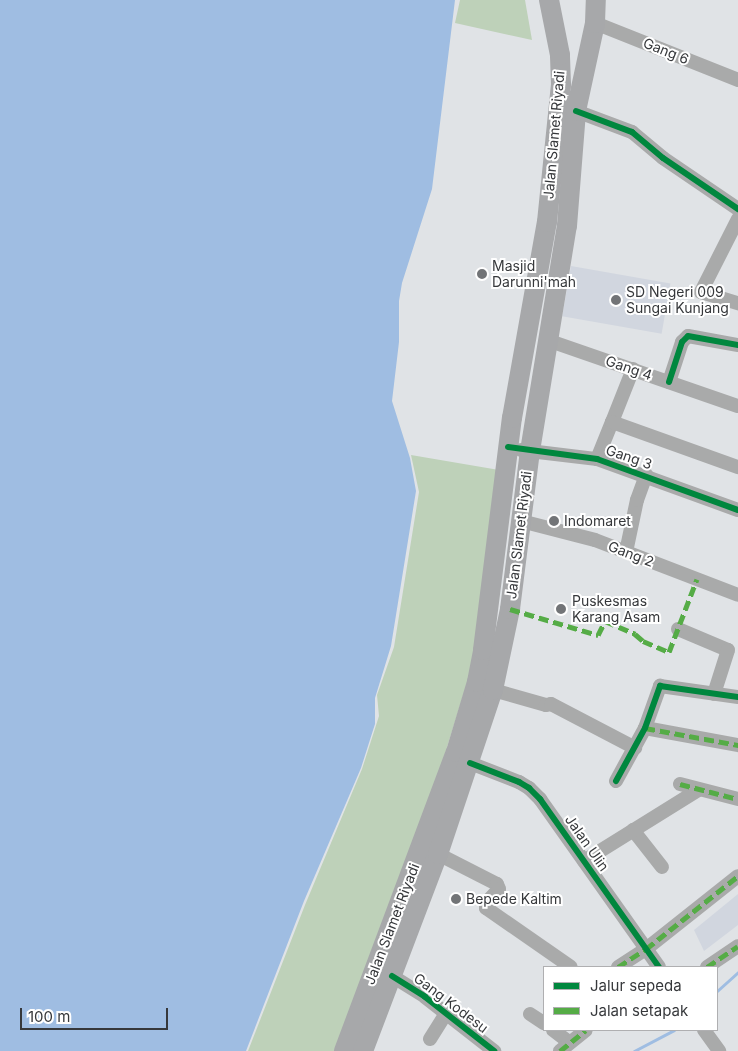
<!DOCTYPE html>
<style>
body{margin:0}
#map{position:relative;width:738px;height:1051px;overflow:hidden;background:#e0e3e6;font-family:Inter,sans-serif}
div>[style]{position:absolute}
.built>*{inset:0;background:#d1d6df;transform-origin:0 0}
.green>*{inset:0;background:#bed1b9}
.water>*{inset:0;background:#9fbde2}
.stream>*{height:3px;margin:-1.5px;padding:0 1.5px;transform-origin:1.5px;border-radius:1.5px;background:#9fbde2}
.minor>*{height:14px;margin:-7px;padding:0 7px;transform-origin:7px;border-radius:7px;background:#a9aaaa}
.highway>*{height:20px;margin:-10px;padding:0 10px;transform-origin:10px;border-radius:10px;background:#a7a8aa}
.quiet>*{height:5px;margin-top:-2.5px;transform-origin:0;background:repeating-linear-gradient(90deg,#55ac46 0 10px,transparent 0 15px)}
.cycleway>*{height:6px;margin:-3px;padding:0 3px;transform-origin:3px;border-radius:3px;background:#00873e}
.dots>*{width:14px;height:14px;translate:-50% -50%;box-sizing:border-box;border:2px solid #fff;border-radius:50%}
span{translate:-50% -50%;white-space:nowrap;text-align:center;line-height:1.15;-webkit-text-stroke:4px #fff;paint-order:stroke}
.street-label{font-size:14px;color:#36383b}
.poi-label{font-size:14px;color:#36383b}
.left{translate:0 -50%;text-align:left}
.legend{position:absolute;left:543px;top:966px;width:175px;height:65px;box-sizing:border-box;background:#fff;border:1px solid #afafb1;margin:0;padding:6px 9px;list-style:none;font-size:15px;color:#36383b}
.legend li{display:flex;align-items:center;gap:10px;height:25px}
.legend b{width:25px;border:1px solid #afafb1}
.scale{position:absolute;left:20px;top:1008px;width:148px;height:22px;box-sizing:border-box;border:2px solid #36383b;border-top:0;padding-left:6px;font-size:15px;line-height:18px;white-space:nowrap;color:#36383b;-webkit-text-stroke:4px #fff;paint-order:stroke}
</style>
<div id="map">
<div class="built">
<div style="left:571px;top:266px;width:101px;height:51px;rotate:10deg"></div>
<div style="clip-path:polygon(738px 894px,738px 925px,704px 951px,694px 930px)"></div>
</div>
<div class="green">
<div style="clip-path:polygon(460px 0,525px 0,532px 40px,455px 23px)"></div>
<div style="clip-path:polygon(411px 455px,499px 470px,475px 657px,435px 786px,334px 1051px,248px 1051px,305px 905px,362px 769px,379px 716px,377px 695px,394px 647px,419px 492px)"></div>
</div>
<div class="water">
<div style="clip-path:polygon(0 0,455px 0,432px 189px,402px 283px,399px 301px,399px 342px,392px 401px,410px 458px,416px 491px,391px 646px,375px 698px,375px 724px,361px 768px,304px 901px,246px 1051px,0 1051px)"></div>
</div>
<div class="stream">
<div style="left:717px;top:991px;width:28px;rotate:-42deg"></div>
<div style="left:634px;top:1051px;width:45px;rotate:-27.7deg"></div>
</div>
<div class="minor">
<div style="left:595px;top:23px;width:154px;rotate:21.7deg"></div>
<div style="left:576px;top:111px;width:60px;rotate:20.6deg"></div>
<div style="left:632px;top:132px;width:40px;rotate:40deg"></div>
<div style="left:663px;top:158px;width:91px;rotate:34.2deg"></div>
<div style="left:738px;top:219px;width:82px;rotate:116.9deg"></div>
<div style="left:701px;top:292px;width:39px;rotate:17deg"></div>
<div style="left:547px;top:340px;width:202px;rotate:19.1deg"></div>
<div style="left:669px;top:382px;width:42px;rotate:-72deg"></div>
<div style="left:682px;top:342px;width:8px;rotate:-45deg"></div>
<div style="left:688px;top:336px;width:51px;rotate:10.2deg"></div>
<div style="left:612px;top:422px;width:57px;rotate:-68.4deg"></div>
<div style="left:521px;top:450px;width:77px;rotate:6.8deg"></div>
<div style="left:597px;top:459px;width:150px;rotate:19.9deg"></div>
<div style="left:597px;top:459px;width:40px;rotate:-68deg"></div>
<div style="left:612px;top:422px;width:134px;rotate:19.7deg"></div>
<div style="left:521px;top:521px;width:76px;rotate:14.4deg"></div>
<div style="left:595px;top:540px;width:153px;rotate:21deg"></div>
<div style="left:626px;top:552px;width:53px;rotate:-78.1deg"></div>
<div style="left:637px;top:500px;width:27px;rotate:-70deg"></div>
<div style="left:678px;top:629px;width:54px;rotate:22.8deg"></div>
<div style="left:728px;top:650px;width:46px;rotate:107.7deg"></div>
<div style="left:493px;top:690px;width:55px;rotate:15.8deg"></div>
<div style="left:546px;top:705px;width:5px;rotate:-11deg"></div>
<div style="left:551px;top:704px;width:95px;rotate:27.6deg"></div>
<div style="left:645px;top:728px;width:95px;rotate:10.4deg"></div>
<div style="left:470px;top:763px;width:53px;rotate:21.2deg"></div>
<div style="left:519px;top:782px;width:12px;rotate:31deg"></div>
<div style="left:529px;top:788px;width:16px;rotate:45deg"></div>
<div style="left:540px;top:799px;width:206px;rotate:54.7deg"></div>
<div style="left:616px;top:781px;width:60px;rotate:-61.3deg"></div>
<div style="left:645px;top:728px;width:45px;rotate:-70.3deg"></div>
<div style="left:660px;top:686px;width:79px;rotate:8deg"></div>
<div style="left:680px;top:784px;width:60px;rotate:14.5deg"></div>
<div style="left:633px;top:830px;width:47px;rotate:51.9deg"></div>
<div style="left:438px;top:854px;width:66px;rotate:27deg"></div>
<div style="left:497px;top:884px;width:5px;rotate:68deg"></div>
<div style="left:499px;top:889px;width:19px;rotate:133deg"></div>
<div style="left:486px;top:903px;width:5px;rotate:90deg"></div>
<div style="left:486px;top:908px;width:103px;rotate:34.8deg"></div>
<div style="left:584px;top:861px;width:134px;rotate:-31.9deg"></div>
<div style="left:618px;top:967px;width:33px;rotate:-33deg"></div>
<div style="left:646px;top:949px;width:117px;rotate:-38.4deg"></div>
<div style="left:707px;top:967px;width:37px;rotate:-34deg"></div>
<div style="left:392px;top:976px;width:39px;rotate:32deg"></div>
<div style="left:425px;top:997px;width:88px;rotate:38deg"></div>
<div style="left:530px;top:1014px;width:17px;rotate:33deg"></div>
<div style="left:553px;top:1030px;width:20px;rotate:37deg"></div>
<div style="left:704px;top:1030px;width:26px;rotate:54deg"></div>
<div style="left:430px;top:1039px;width:31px;rotate:-58deg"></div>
<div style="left:560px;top:1051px;width:33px;rotate:-39deg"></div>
</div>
<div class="highway">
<div style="left:344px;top:1051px;width:319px;rotate:-69.5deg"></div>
<div style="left:456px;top:752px;width:73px;rotate:-73.3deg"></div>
<div style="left:477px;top:682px;width:33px;rotate:-79deg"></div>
<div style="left:483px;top:650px;width:234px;rotate:-82.9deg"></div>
<div style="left:512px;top:418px;width:199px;rotate:-79.9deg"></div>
<div style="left:547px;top:222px;width:138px;rotate:-84.2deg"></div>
<div style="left:561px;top:85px;width:30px;rotate:-92deg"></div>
<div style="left:560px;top:55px;width:56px;rotate:-101.3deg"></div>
<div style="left:363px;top:1051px;width:211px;rotate:-69.2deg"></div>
<div style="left:438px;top:854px;width:173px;rotate:-71.5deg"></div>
<div style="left:493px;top:690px;width:83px;rotate:-78.1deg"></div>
<div style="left:510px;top:609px;width:159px;rotate:-82.8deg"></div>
<div style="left:530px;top:451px;width:228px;rotate:-80.7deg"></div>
<div style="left:567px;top:226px;width:115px;rotate:-85.5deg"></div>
<div style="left:576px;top:111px;width:90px;rotate:-77.8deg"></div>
<div style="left:595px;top:23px;width:23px;rotate:-88deg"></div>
</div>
<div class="quiet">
<div style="left:510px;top:609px;width:92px;rotate:16.5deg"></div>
<div style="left:598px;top:635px;width:16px;rotate:-63deg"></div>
<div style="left:605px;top:621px;width:33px;rotate:23deg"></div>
<div style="left:635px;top:634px;width:11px;rotate:41deg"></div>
<div style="left:643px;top:641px;width:28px;rotate:23deg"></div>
<div style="left:669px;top:652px;width:78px;rotate:-69deg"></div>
<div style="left:645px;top:728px;width:95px;rotate:10.4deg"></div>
<div style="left:680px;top:784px;width:60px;rotate:14.5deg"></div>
<div style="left:618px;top:967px;width:33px;rotate:-33deg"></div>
<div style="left:646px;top:949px;width:117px;rotate:-38.4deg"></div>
<div style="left:707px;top:967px;width:37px;rotate:-34deg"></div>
<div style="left:560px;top:1051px;width:33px;rotate:-39deg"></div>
</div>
<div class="cycleway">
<div style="left:576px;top:111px;width:60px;rotate:20.6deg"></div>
<div style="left:632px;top:132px;width:40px;rotate:40deg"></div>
<div style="left:663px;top:158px;width:91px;rotate:34.2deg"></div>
<div style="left:669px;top:382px;width:42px;rotate:-72deg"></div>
<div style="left:682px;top:342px;width:8px;rotate:-45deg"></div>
<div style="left:688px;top:336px;width:51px;rotate:10.2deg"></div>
<div style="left:508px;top:447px;width:90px;rotate:7.7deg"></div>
<div style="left:597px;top:459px;width:150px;rotate:19.9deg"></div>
<div style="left:470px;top:763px;width:53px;rotate:21.2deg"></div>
<div style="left:519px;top:782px;width:12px;rotate:31deg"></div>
<div style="left:529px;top:788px;width:16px;rotate:45deg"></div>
<div style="left:540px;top:799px;width:206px;rotate:54.7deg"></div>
<div style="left:616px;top:781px;width:60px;rotate:-61.3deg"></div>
<div style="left:645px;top:728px;width:45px;rotate:-70.3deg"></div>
<div style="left:660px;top:686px;width:79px;rotate:8deg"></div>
<div style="left:392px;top:976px;width:39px;rotate:32deg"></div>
<div style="left:425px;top:997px;width:88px;rotate:38deg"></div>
</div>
<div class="dots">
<div style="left:482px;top:274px;background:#727477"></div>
<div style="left:616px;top:300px;background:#727477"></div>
<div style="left:554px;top:521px;background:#727477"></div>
<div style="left:561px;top:609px;background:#727477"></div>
<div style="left:456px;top:899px;background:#727477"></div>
</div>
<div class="street-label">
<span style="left:666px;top:51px;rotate:22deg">Gang 6</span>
<span style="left:554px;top:135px;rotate:-85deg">Jalan Slamet Riyadi</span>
<span style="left:629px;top:368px;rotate:19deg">Gang 4</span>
<span style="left:629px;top:457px;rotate:19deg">Gang 3</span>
<span style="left:519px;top:535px;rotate:-83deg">Jalan Slamet Riyadi</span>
<span style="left:631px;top:554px;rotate:21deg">Gang 2</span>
<span style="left:587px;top:843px;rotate:55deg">Jalan Ulin</span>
<span style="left:392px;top:924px;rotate:-69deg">Jalan Slamet Riyadi</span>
<span style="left:451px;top:1003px;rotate:37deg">Gang Kodesu</span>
</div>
<div class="poi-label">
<span class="left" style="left:492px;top:274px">Masjid<br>Darunni'mah</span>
<span class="left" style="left:626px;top:300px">SD Negeri 009<br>Sungai Kunjang</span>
<span class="left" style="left:564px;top:521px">Indomaret</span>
<span class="left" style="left:572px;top:609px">Puskesmas<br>Karang Asam</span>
<span class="left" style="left:466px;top:899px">Bepede Kaltim</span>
</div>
<ul class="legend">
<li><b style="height:6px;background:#00873e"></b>Jalur sepeda</li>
<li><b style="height:6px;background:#55ac46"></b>Jalan setapak</li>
</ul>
<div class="scale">100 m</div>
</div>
